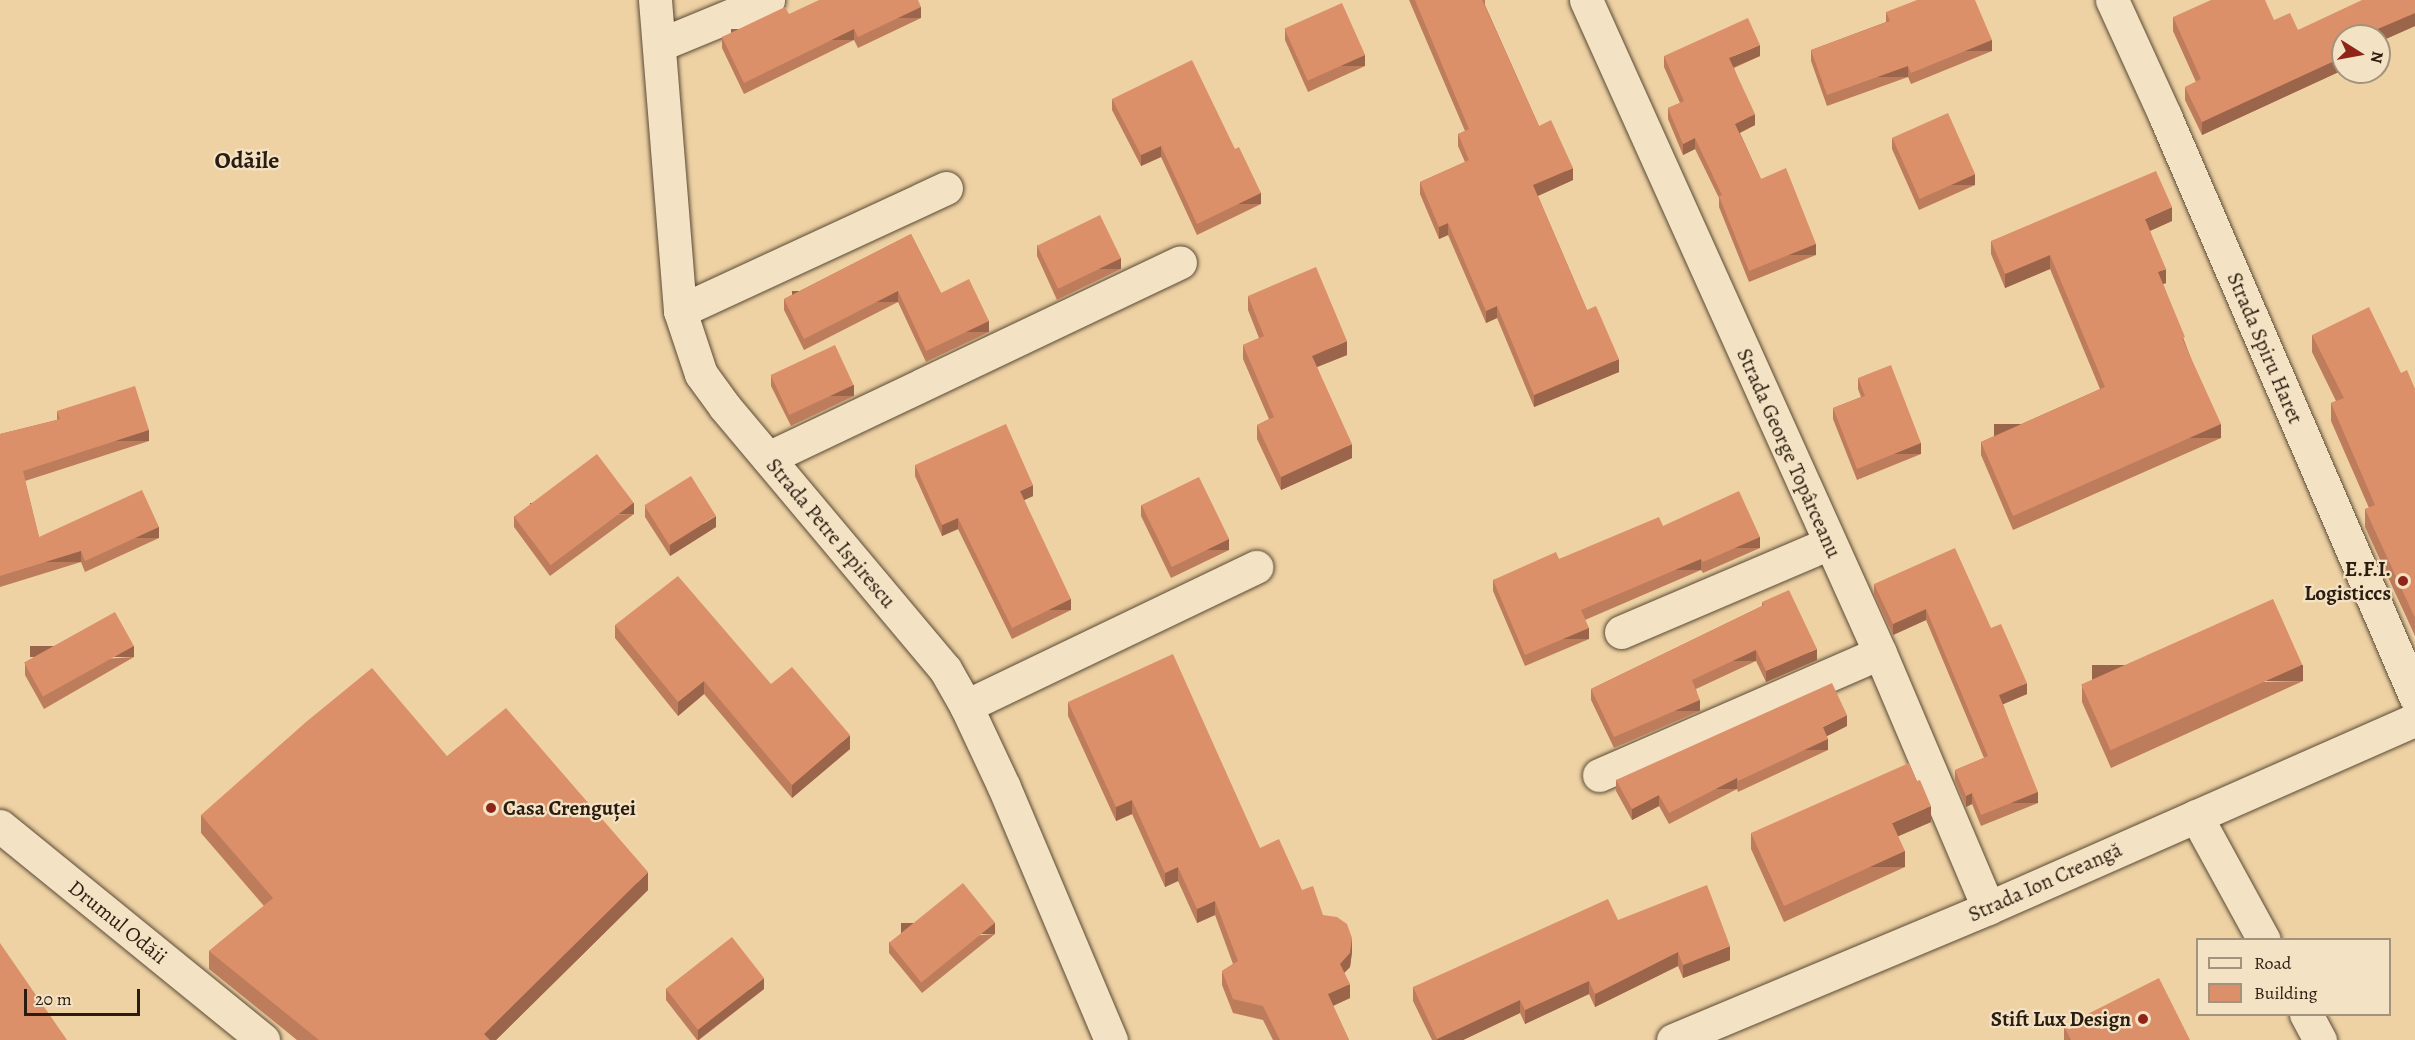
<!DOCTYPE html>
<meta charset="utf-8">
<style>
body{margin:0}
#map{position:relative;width:2415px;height:1040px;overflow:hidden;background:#eed2a4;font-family:Alegreya,serif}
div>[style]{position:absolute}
.roads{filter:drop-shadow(0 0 2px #5b4a35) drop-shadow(0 0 2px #5b4a35)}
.minor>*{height:33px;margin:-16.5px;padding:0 16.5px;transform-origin:16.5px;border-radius:16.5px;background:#f4e2c4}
.wall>*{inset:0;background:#bd7c5b}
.shaded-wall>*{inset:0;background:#9a654a;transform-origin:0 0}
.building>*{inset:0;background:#dc906a;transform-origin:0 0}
.dots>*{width:16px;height:16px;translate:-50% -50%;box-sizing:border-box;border:3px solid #f4e2c4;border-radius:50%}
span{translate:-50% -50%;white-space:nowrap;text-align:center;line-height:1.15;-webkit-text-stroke:4.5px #f4e2c4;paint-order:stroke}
.street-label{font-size:21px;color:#2a1d10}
.poi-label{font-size:21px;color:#2a1d10;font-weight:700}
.right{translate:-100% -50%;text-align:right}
.left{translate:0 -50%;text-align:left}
.quarter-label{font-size:24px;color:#2a1d10;font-weight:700}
.legend{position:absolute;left:2196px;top:938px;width:195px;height:78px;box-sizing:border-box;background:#f4e2c4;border:2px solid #a3937c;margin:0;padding:8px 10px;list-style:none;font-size:18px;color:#2a1d10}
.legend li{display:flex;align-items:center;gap:12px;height:30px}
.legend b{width:30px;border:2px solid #a3937c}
.north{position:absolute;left:2331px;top:24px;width:60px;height:60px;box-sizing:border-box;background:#f4e2c4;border:2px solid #a3937c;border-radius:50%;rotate:101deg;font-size:16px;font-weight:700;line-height:24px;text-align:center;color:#2a1d10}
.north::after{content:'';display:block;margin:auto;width:21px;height:27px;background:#8f2418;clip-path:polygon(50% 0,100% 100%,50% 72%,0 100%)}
.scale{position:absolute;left:24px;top:989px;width:116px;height:27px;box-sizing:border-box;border:3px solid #2a1d10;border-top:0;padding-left:8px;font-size:18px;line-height:21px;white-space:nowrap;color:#2a1d10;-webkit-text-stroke:4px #f4e2c4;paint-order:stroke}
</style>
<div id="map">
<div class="roads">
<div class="minor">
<div style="left:655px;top:0;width:312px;rotate:85.4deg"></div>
<div style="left:680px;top:311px;width:66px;rotate:71.6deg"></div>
<div style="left:701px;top:374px;width:41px;rotate:54deg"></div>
<div style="left:725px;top:407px;width:342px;rotate:50deg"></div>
<div style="left:945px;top:669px;width:43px;rotate:60.4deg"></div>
<div style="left:966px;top:706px;width:89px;rotate:64.9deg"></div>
<div style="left:1004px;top:787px;width:275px;rotate:67.1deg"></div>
<div style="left:1586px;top:0;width:716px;rotate:65.76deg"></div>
<div style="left:1880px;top:653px;width:277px;rotate:67deg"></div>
<div style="left:2112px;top:0;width:128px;rotate:65.4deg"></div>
<div style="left:2165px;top:116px;width:632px;rotate:66.68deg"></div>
<div style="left:659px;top:45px;width:118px;rotate:-22.4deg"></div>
<div style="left:680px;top:311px;width:293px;rotate:-24.8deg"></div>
<div style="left:768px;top:458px;width:456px;rotate:-25.4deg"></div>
<div style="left:1621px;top:632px;width:227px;rotate:-23.1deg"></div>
<div style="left:966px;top:706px;width:322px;rotate:-25.6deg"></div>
<div style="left:1599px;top:775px;width:306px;rotate:-23.5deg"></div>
<div style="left:2196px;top:816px;width:141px;rotate:61.3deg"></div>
<div style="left:0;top:826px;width:339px;rotate:39.1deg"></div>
<div style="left:2306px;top:1014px;width:30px;rotate:62deg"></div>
<div style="left:1673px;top:1040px;width:342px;rotate:-22.7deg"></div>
<div style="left:1988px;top:908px;width:467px;rotate:-23.8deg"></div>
</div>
</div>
<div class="wall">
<div style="clip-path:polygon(1409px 0,1485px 0,1485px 5px,1539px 126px,1573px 180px,1538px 196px,1587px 310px,1619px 372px,1534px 407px,1497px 318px,1486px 323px,1448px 235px,1439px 239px,1420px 194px,1420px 182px,1465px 162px,1458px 146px,1458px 134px,1465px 131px)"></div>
<div style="clip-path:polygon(2415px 0,2415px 26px,2379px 42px,2379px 36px,2343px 36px,2343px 70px,2202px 135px,2185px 100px,2185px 87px,2196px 82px,2173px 31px,2173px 17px,2274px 20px,2298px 30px)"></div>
<div style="clip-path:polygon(1886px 12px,1992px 51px,1911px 84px,1908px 77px,1827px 106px,1811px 61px,1811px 50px,1886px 22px)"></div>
<div style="clip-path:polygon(789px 14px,921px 18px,858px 48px,854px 40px,744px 94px,722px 48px,722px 37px)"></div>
<div style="clip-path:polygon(1285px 29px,1365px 66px,1308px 92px,1285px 40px)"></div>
<div style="clip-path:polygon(1664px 56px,1760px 56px,1734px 68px,1755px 125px,1740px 133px,1761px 179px,1816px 255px,1749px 282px,1719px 207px,1719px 198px,1695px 149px,1683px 155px,1668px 119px,1668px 108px,1680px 103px,1664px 67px)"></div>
<div style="clip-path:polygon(1112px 99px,1261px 204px,1197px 235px,1161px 157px,1141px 166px,1112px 110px)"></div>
<div style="clip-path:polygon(1892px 138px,1975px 185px,1919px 210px,1892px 149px)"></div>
<div style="clip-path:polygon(2172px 221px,2150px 231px,2166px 283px,2163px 284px,2221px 438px,2013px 530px,1981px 455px,1981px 442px,2100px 389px,2050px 269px,2005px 288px,1991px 254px,1991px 241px)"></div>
<div style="clip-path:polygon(911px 234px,941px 293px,989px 332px,926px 362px,898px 302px,804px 350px,784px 310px,784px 299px)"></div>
<div style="clip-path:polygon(1037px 245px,1121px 269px,1057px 300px,1037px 256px)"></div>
<div style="clip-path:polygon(1248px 296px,1347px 355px,1317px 367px,1352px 458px,1281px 490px,1257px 439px,1257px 425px,1269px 419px,1243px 359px,1243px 345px,1259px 338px,1248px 310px)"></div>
<div style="clip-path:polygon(2312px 335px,2401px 373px,2415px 389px,2415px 636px,2365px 527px,2365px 509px,2369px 508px,2331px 421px,2331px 403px,2336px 401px,2312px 352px)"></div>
<div style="clip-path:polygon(771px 375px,854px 396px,791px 426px,771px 386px)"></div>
<div style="clip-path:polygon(1858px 378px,1921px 454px,1857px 480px,1833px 419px,1833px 408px,1861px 397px,1858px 389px)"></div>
<div style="clip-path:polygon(57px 411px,149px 441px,25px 481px,39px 537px,159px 538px,85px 572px,81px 562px,0 587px,0 434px,57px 420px)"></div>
<div style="clip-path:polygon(915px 465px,1033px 496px,1024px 500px,1071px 610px,1012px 639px,958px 529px,942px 536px,915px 476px)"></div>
<div style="clip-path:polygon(1141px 505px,1229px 550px,1171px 578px,1141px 516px)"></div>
<div style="clip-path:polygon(645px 506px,716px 527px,670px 556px,645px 517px)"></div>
<div style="clip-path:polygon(634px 514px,550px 576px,514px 527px,514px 516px)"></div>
<div style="clip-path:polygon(1663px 526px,1760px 548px,1703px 573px,1701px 570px,1585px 620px,1589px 639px,1525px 666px,1493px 591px,1493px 580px)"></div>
<div style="clip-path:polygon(1874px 584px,1991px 628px,2027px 694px,2003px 704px,2038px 803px,1981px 826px,1972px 804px,1966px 807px,1955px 781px,1955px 770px,1984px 758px,1926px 620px,1893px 635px,1874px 595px)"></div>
<div style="clip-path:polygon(1762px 602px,1817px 660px,1766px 682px,1756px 661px,1696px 689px,1700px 711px,1614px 748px,1591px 700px,1591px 689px,1762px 606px)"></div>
<div style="clip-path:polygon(615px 625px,771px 684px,850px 749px,792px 798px,704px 694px,678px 716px,615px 638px)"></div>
<div style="clip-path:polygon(134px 657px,44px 709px,25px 675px,25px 664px)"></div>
<div style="clip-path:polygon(2303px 681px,2111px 768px,2082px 702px,2082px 686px)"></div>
<div style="clip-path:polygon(1068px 702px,1260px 848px,1302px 890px,1323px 915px,1352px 952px,1350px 967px,1344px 973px,1350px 998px,1333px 1006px,1349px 1040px,1273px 1040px,1263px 1020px,1233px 1013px,1222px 985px,1222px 971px,1233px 964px,1215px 915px,1197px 923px,1178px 881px,1165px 887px,1132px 814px,1116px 821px,1068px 716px)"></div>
<div style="clip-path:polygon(1847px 726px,1827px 736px,1828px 750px,1738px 792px,1737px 789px,1669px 824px,1659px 806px,1632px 820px,1616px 791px,1616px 780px)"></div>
<div style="clip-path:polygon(447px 756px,648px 890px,496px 1040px,297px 1040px,209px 969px,209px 951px,264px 906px,201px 833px,201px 815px)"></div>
<div style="clip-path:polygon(1931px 822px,1898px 836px,1905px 867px,1784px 922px,1751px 849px,1751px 833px)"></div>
<div style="clip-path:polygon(1618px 920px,1730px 960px,1683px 978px,1678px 966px,1595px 1007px,1589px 994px,1525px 1024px,1520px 1013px,1463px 1040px,1432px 1040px,1413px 1001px,1413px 987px)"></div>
<div style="clip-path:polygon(995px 934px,922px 993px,889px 953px,889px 942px)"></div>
<div style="clip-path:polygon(666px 989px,764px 989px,699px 1040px,697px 1040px,666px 1000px)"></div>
<div style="clip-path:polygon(2064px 1026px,2190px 1040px,2064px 1040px)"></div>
</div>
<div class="shaded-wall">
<div style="left:921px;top:7px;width:11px;height:70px;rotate:90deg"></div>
<div style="clip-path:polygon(2415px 13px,2415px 26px,2379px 42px,2379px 36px,2361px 36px)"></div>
<div style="left:854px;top:29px;width:11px;height:123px;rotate:90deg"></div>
<div style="left:1992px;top:40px;width:11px;height:87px;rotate:90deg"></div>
<div style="clip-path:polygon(2343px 44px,2343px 70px,2202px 135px,2202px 122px)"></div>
<div style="clip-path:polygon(1760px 45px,1760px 56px,1729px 69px,1729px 58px)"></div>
<div style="left:1365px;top:55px;width:11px;height:63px;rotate:90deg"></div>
<div style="left:1908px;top:66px;width:11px;height:86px;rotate:90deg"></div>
<div style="clip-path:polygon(1755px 114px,1755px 125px,1735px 135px,1735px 124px)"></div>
<div style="clip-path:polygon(1695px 138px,1695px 149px,1683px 155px,1683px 144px)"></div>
<div style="clip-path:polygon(1161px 146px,1161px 157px,1141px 166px,1141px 155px)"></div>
<div style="clip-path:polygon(1573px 168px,1573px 180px,1533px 198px,1533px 185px)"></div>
<div style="left:1975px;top:174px;width:11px;height:61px;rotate:90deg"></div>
<div style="left:1261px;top:193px;width:11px;height:71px;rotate:90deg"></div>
<div style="clip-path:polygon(2172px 207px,2172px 221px,2145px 233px,2145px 219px)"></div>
<div style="clip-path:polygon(1448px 223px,1448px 235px,1439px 239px,1439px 227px)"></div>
<div style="left:1816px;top:244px;width:11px;height:72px;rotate:90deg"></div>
<div style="clip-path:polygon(2050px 255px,2050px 269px,2005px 288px,2005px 274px)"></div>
<div style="left:1121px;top:258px;width:11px;height:71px;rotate:90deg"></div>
<div style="clip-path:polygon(2166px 269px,2166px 283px,2158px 286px,2158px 272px)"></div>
<div style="left:898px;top:291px;width:11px;height:106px;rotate:90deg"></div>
<div style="clip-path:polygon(1497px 306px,1497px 318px,1486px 323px,1486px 311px)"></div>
<div style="left:989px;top:321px;width:11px;height:70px;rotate:90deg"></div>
<div style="clip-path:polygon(1347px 341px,1347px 355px,1312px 369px,1312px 356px)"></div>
<div style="clip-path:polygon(1619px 359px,1619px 372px,1534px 407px,1534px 395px)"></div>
<div style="left:854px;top:385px;width:11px;height:70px;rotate:90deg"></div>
<div style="left:2221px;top:424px;width:14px;height:227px;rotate:90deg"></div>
<div style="left:149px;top:430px;width:11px;height:133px;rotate:90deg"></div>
<div style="left:1921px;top:443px;width:11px;height:69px;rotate:90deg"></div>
<div style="clip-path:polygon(1352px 444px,1352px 458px,1281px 490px,1281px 477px)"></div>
<div style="clip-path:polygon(1033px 485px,1033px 496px,1020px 502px,1020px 491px)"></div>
<div style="left:634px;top:503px;width:11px;height:104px;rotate:90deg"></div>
<div style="clip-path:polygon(716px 516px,716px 527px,670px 556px,670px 545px)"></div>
<div style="clip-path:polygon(958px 518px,958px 529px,942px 536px,942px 525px)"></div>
<div style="left:159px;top:527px;width:11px;height:81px;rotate:90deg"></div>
<div style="left:1760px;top:537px;width:11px;height:62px;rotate:90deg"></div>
<div style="left:1229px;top:539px;width:11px;height:64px;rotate:90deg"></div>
<div style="left:81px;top:551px;width:11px;height:85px;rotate:90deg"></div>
<div style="left:1701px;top:559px;width:11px;height:130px;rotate:90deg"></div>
<div style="left:1071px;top:599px;width:11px;height:66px;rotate:90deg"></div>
<div style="clip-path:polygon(1926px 609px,1926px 620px,1893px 635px,1893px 624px)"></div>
<div style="left:1589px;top:628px;width:11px;height:69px;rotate:90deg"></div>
<div style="left:134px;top:646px;width:11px;height:104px;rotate:90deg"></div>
<div style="clip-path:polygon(1817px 649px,1817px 660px,1766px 682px,1766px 671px)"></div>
<div style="left:1756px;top:650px;width:11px;height:71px;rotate:90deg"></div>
<div style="left:2303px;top:665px;width:16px;height:211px;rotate:90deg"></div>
<div style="clip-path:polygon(704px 681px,704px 694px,678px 716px,678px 702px)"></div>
<div style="clip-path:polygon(2027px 683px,2027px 694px,1999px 706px,1999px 695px)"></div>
<div style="left:1700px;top:700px;width:11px;height:94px;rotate:90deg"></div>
<div style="clip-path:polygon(1847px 715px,1847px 726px,1823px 738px,1823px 727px)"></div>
<div style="clip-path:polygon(850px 735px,850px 749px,792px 798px,792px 785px)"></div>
<div style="left:1828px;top:739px;width:11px;height:99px;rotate:90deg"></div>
<div style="left:1737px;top:778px;width:11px;height:76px;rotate:90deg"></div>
<div style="left:2038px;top:792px;width:11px;height:61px;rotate:90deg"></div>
<div style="clip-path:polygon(1972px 793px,1972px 804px,1966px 807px,1966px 796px)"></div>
<div style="clip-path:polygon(1659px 795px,1659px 806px,1632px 820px,1632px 809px)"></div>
<div style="clip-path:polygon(1132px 800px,1132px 814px,1116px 821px,1116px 807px)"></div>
<div style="clip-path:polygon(1931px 806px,1931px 822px,1892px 839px,1892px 823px)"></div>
<div style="left:1905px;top:851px;width:16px;height:133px;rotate:90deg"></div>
<div style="clip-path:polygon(1178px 867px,1178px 881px,1165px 887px,1165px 873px)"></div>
<div style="clip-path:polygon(648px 872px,648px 890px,496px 1040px,484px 1040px,484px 1034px)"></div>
<div style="clip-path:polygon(1215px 901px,1215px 915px,1197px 923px,1197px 909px)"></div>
<div style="left:995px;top:923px;width:11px;height:94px;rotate:90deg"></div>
<div style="clip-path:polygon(1352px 938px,1352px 952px,1350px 967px,1340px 977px,1340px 964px)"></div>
<div style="clip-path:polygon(1730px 946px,1730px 960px,1683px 978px,1683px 965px)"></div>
<div style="clip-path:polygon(1678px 952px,1678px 966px,1595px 1007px,1595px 994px)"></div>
<div style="clip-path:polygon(764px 978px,764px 989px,698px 1040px,698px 1030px)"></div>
<div style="clip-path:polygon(1589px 981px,1589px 994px,1525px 1024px,1525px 1010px)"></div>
<div style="clip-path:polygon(1350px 984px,1350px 998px,1328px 1008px,1328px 994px)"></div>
<div style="clip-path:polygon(1520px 1000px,1520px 1013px,1463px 1040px,1437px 1040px,1437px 1039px)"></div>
</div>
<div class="building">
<div style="clip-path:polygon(819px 0,918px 0,921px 7px,858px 37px,854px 29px,744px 83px,722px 37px,785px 7px,789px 14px)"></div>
<div style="clip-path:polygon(1415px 0,1482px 0,1539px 126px,1551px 120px,1573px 168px,1533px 185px,1587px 310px,1596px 306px,1619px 359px,1534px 395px,1497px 306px,1486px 311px,1448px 223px,1439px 227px,1420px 182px,1469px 160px,1458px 134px,1469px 129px)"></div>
<div style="clip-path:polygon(1917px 0,1975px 0,1992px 40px,1911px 73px,1908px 66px,1827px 95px,1811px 50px,1890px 21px,1886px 12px)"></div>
<div style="clip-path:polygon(2211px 0,2265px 0,2274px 20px,2290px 13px,2298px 30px,2362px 0,2415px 0,2415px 13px,2361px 36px,2343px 36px,2343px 44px,2338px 46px,2343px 57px,2202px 122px,2185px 87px,2201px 79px,2173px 17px)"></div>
<div style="left:1342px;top:3px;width:57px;height:63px;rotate:66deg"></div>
<div style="clip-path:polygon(1748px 18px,1760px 45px,1729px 58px,1755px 114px,1735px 124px,1761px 179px,1786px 168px,1816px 244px,1749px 271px,1719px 196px,1722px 195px,1695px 138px,1683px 144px,1668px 108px,1684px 101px,1664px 56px)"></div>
<div style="clip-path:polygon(1192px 60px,1235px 149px,1239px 147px,1261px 193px,1197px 224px,1161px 146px,1141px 155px,1112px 99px)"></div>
<div style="left:1948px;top:113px;width:67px;height:61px;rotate:66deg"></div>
<div style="clip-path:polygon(2156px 171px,2172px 207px,2145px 219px,2166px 269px,2158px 272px,2185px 337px,2182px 338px,2221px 424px,2013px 516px,1981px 442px,2105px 387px,2050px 255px,2005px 274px,1991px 241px)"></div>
<div style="left:1100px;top:215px;width:48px;height:70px;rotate:64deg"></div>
<div style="clip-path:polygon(911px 234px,941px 293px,969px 279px,989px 321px,926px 351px,898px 291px,804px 339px,784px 299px)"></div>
<div style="clip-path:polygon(1316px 267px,1347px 341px,1312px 356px,1352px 444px,1281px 477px,1257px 425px,1274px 417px,1243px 345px,1264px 336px,1248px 296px)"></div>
<div style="clip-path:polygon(2369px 307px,2401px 373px,2407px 370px,2415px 389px,2415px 618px,2365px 509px,2375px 505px,2331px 403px,2344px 398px,2312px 335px)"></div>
<div style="left:835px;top:345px;width:44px;height:71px;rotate:65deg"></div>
<div style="clip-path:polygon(1891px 365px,1921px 443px,1857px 469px,1833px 408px,1865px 396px,1858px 378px)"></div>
<div style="clip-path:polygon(135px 386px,149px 430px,23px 471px,39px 537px,142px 490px,159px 527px,85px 561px,81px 551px,0 576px,0 434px,60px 419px,57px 411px)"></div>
<div style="clip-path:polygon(1006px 424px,1033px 485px,1020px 491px,1071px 599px,1012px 628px,958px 518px,942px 525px,915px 465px)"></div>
<div style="left:597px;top:454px;width:61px;height:104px;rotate:53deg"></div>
<div style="left:691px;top:476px;width:47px;height:55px;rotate:58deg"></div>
<div style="left:1199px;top:477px;width:69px;height:64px;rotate:64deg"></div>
<div style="clip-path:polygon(1739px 491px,1760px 537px,1703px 562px,1701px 559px,1581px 610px,1589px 628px,1525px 655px,1493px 580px,1556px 552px,1559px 559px,1659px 517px,1663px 526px)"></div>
<div style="clip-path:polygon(1955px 548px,1991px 628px,2001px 624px,2027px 683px,1999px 695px,2038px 792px,1981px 815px,1972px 793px,1966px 796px,1955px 770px,1988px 756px,1926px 609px,1893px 624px,1874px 584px)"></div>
<div style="clip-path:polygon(678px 576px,771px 684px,792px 667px,850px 735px,792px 785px,704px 681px,678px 702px,615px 625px)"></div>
<div style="clip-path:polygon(1789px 590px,1817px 649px,1766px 671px,1756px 650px,1692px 680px,1700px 700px,1614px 737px,1591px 689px,1764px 605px,1762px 602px)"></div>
<div style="left:2273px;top:599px;width:72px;height:210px;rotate:66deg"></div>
<div style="left:115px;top:612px;width:39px;height:104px;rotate:61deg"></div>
<div style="clip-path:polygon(1173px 654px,1260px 848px,1279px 839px,1302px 890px,1313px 886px,1323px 915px,1337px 917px,1347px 924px,1352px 938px,1350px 953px,1340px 964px,1350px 984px,1328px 994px,1349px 1040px,1280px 1040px,1263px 1006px,1233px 999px,1222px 971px,1238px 961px,1215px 901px,1197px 909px,1178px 867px,1165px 873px,1132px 800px,1116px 807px,1068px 702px)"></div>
<div style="clip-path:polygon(372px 668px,447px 756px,506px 708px,648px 872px,484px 1034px,490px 1040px,319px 1040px,209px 951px,273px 898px,201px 815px,306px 722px)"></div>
<div style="clip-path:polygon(1832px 683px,1847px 715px,1823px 727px,1828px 739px,1738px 781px,1737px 778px,1669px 813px,1659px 795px,1632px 809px,1616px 780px)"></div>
<div style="clip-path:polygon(1909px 763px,1917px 781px,1920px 780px,1931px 806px,1892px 823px,1905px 851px,1784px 906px,1751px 833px)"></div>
<div style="left:963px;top:883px;width:51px;height:95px;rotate:51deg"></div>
<div style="clip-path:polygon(1707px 885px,1730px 946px,1683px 965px,1678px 952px,1595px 994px,1589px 981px,1525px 1010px,1520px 1000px,1437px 1039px,1413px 987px,1608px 899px,1618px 920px)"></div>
<div style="left:732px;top:937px;width:52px;height:84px;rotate:52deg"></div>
<div style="clip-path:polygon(0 943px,67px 1040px,0 1040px)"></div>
<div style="clip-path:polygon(2159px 978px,2190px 1040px,2071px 1040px,2064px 1026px)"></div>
</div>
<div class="dots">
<div style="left:2403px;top:581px;background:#8f2418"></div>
<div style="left:491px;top:808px;background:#8f2418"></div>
<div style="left:2143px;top:1019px;background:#8f2418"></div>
</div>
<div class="street-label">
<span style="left:2265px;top:348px;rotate:67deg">Strada Spiru Haret</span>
<span style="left:1789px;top:453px;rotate:66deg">Strada George Topârceanu</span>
<span style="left:831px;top:533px;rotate:50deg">Strada Petre Ispirescu</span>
<span style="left:2045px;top:882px;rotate:-24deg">Strada Ion Creangă</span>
<span style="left:118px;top:922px;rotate:39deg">Drumul Odăii</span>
</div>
<div class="poi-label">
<span class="right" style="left:2391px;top:581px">E.F.I.<br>Logisticcs</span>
<span class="left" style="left:503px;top:808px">Casa Crenguței</span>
<span class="right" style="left:2131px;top:1019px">Stift Lux Design</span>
</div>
<div class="quarter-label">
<span style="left:247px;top:161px">Odăile</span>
</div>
<ul class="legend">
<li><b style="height:8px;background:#f4e2c4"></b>Road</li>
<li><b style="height:16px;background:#dc906a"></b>Building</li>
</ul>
<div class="north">N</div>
<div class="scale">20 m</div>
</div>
